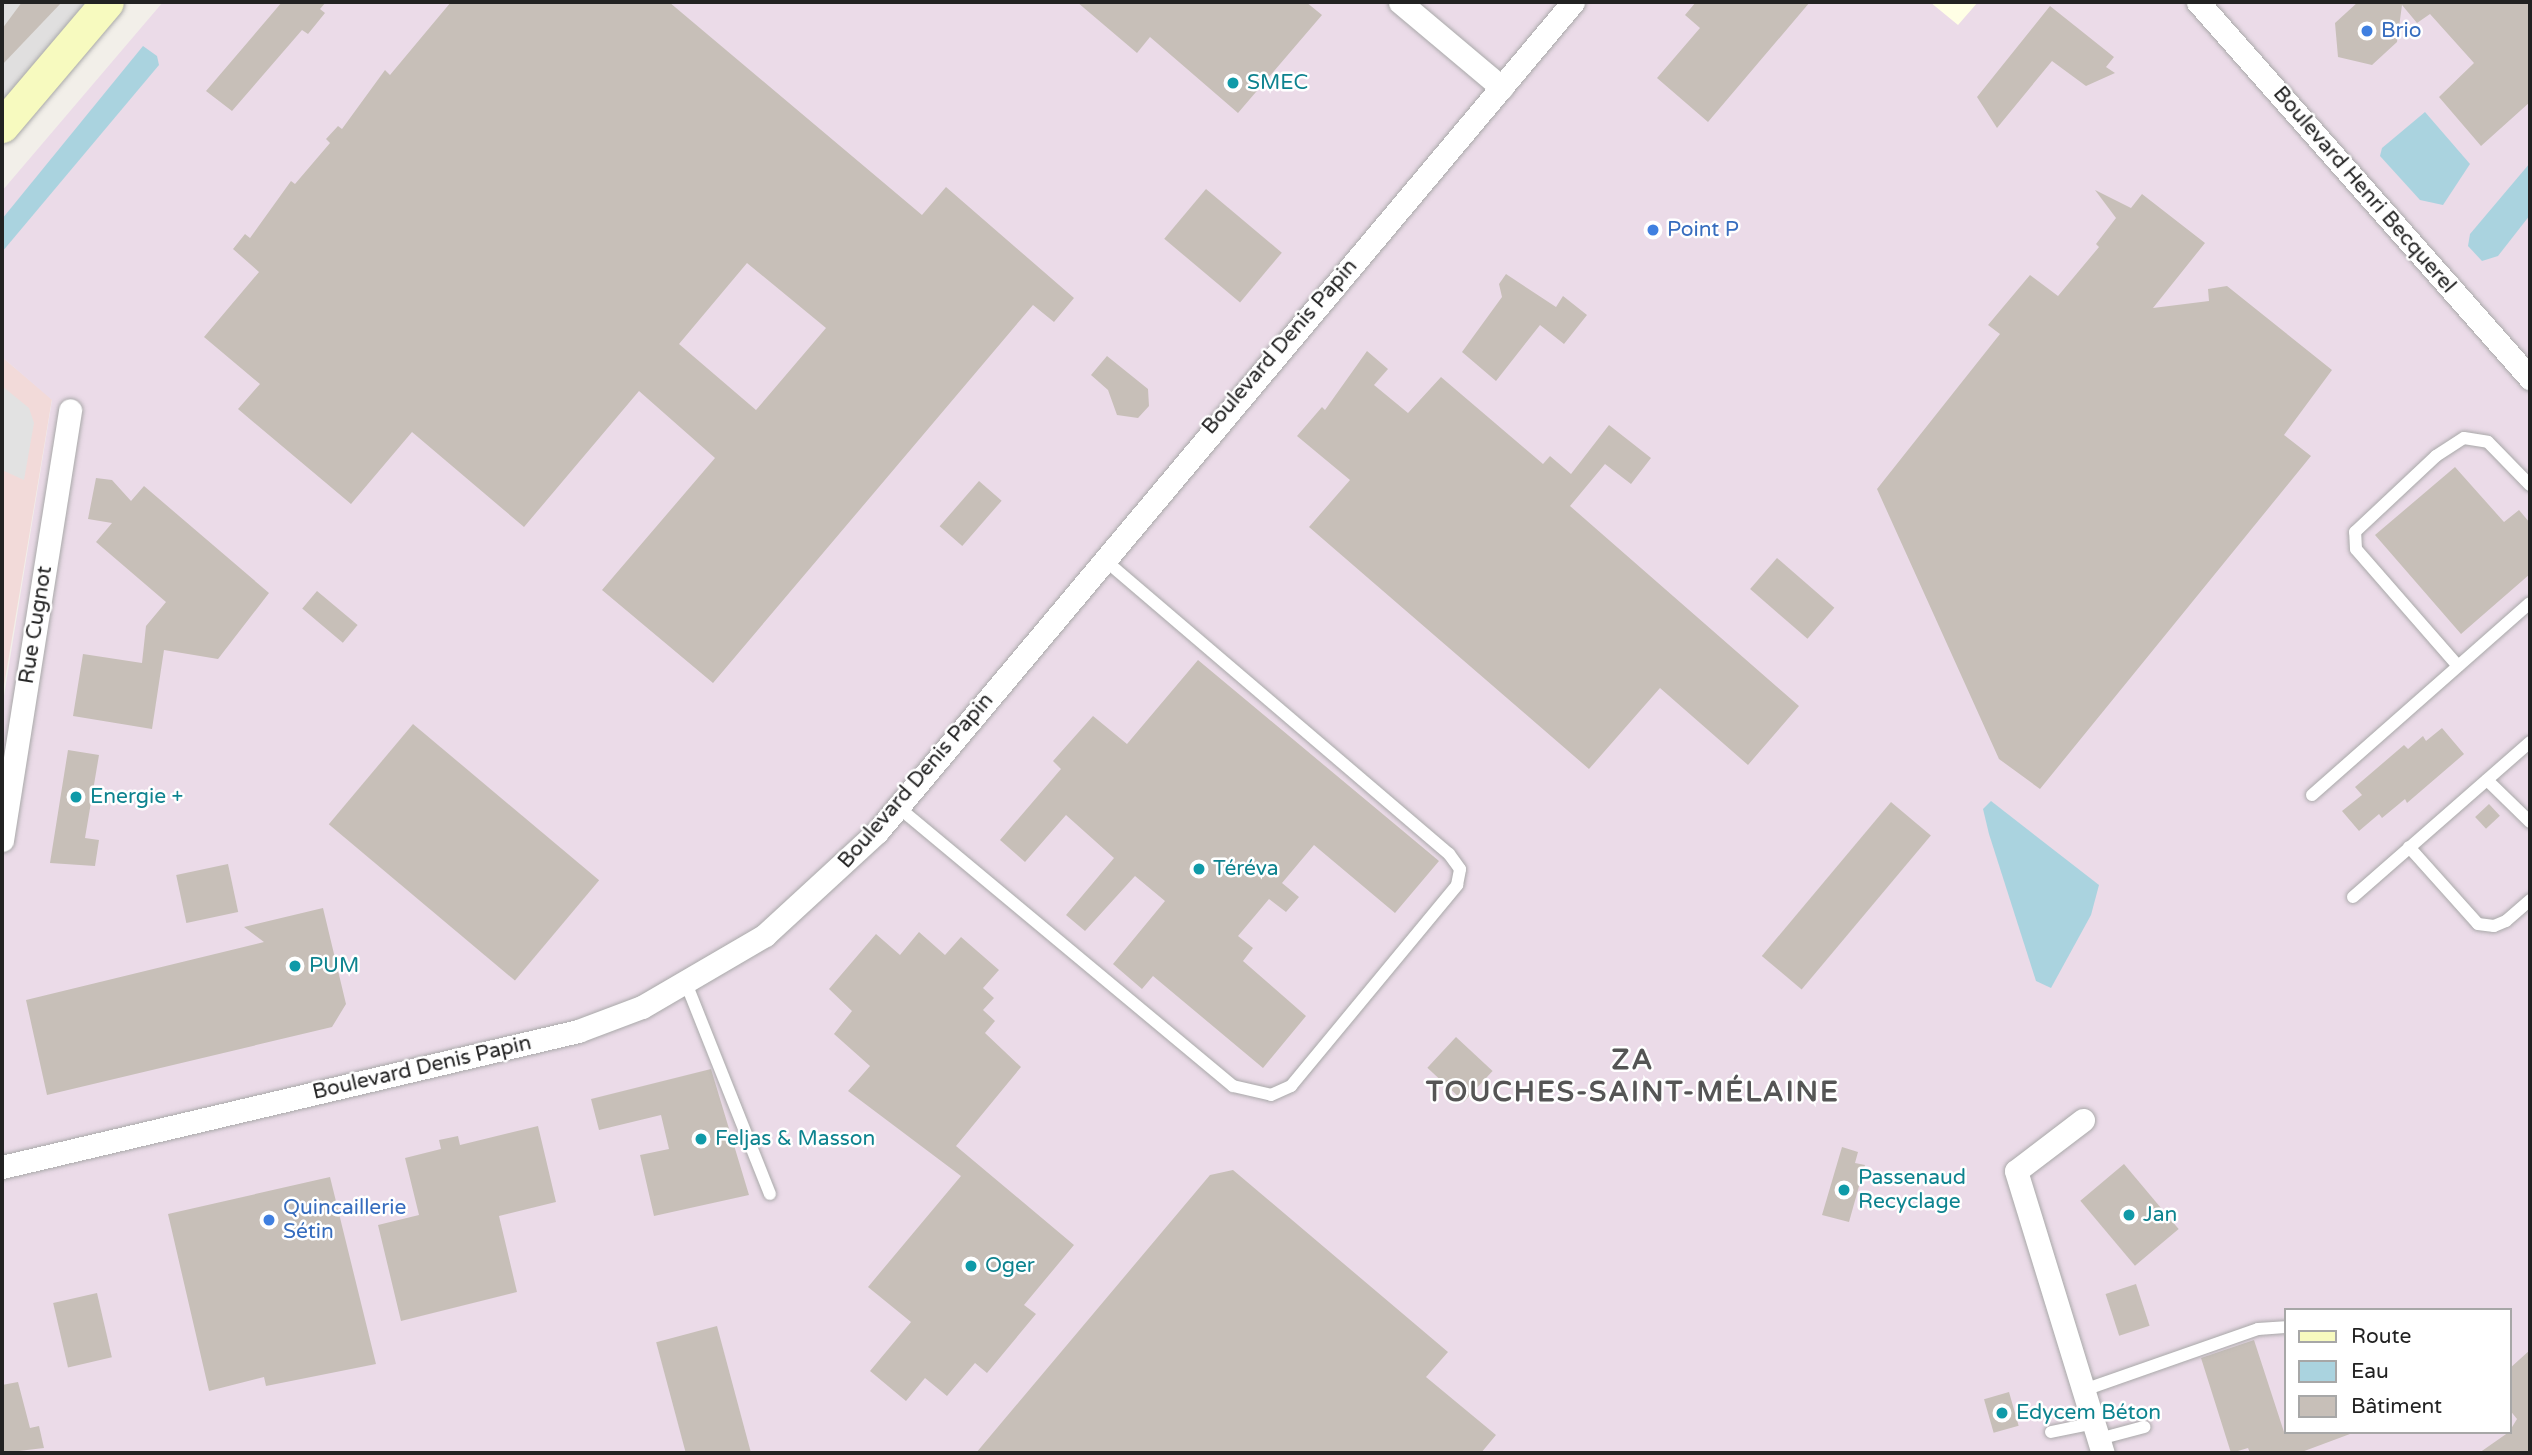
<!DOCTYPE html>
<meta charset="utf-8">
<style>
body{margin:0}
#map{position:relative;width:2532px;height:1455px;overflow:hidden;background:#f2efe9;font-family:"Varela Round",sans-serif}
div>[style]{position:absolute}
.residential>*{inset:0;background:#e0dfdf}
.commercial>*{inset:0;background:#f2dad9}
.industrial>*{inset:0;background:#ebdbe8}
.education>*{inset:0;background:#ffffe5}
.parking>*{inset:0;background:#e2e2e2}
.water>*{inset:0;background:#aad3df}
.building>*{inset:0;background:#c7bfb8;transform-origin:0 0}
.roads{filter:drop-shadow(0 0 2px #a9a9a9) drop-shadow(0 0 2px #a9a9a9)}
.lane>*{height:12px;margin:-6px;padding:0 6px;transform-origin:6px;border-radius:6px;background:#fff}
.street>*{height:23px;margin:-11.5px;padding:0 11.5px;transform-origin:11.5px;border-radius:11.5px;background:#fff}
.secondary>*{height:33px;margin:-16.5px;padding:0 16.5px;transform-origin:16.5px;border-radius:16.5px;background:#f7fabf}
.dots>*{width:19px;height:19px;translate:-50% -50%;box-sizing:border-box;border:4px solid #fff;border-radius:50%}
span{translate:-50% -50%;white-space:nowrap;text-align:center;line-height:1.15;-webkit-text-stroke:5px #fff;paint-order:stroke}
.shop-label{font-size:21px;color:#366cbe}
.left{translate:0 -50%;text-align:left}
.culture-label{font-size:21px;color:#0d838f}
.street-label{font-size:21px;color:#222}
.district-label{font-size:28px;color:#555;font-weight:700;letter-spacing:2px}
.frame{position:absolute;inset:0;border:4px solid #222;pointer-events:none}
.legend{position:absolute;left:2284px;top:1308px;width:228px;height:126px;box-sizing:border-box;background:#fff;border:2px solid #a7a7a7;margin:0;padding:9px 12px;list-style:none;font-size:21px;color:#222}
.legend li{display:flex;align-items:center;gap:14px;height:35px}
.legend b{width:35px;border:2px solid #a7a7a7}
</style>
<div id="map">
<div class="residential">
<div style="clip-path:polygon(2px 2px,87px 2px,2px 104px)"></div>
</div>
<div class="commercial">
<div style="clip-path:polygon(2px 357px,52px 399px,2px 698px)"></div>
</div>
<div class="industrial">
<div style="clip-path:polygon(evenodd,163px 2px,2530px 2px,2530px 1453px,2px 1453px,2px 708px,52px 400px,2px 357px,2px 191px,163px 2px,2285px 1310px,2509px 1310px,2509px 1432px,2285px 1432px,2285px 1310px)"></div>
</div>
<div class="education">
<div style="clip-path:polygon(1930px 2px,1978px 2px,1958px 25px)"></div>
</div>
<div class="parking">
<div style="clip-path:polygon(2px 386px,29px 408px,34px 423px,24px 480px,2px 470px)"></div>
</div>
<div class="water">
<div style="clip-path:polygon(143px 46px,157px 56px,159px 65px,2px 252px,2px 219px)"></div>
<div style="clip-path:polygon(2425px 112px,2470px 164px,2443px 205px,2420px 200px,2380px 156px,2382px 148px)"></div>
<div style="clip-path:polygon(2530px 163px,2530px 215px,2498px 256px,2482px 261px,2468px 246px,2470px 234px)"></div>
<div style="clip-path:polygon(1991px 801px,2099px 885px,2091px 915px,2051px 988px,2036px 981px,1989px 834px,1983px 809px)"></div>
</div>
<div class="building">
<div style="clip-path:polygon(22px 2px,62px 2px,2px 65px,2px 29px)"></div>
<div style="clip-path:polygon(282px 2px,326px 2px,320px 9px,325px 13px,308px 34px,302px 30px,232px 111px,206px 91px)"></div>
<div style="clip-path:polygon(evenodd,451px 2px,669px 2px,922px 215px,946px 187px,1074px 298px,1054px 322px,1033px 305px,713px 683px,602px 590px,715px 458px,639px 391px,524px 527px,412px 432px,351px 504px,238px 409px,260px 384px,204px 337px,259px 272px,233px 249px,245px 234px,250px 238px,291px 181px,295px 184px,330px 143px,326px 139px,338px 126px,342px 129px,385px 70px,390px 75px,451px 2px,747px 263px,826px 328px,756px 410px,679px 344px,747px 263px)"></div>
<div style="clip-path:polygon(1077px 2px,1306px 2px,1322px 15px,1238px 113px,1150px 37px,1137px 53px)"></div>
<div style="clip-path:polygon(1696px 2px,1810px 2px,1708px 122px,1657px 78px,1700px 28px,1685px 15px)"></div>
<div style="clip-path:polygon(2358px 2px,2530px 2px,2530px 102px,2481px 146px,2439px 97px,2474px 63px,2430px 14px,2417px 23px,2402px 5px,2397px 42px,2372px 65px,2338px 57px,2335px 23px)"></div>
<div style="clip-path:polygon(2050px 6px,2114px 57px,2106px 67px,2115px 73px,2086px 86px,2052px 61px,1997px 128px,1977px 97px)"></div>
<div style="left:1206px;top:189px;width:99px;height:65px;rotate:40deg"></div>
<div style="clip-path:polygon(2095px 190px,2131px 208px,2142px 194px,2205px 243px,2153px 308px,2209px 301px,2208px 289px,2227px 286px,2332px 370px,2284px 435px,2311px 456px,2040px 789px,1999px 759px,1877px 489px,2000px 334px,1988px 325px,2030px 275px,2058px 296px,2099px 247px,2096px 244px,2116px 218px)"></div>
<div style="clip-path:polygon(1506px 274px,1556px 307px,1563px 296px,1587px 315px,1564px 344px,1540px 325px,1496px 381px,1462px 352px,1502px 297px,1499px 284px)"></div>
<div style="clip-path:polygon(1367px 351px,1388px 369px,1374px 385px,1408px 413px,1441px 377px,1543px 464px,1550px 456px,1571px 474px,1609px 425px,1651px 458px,1631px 484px,1605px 464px,1570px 506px,1799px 706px,1748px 765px,1660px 688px,1589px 769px,1309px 527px,1350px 480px,1297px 436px,1322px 407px,1325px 410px)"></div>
<div style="clip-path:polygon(1107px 356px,1148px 389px,1149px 406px,1138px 418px,1117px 415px,1108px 390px,1091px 375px)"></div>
<div style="clip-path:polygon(2455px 467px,2504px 522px,2519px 510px,2530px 523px,2530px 574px,2461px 634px,2375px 535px)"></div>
<div style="clip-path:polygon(96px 478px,112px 480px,131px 501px,144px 486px,269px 593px,218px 659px,164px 650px,152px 729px,73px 716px,83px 654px,142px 663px,146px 626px,166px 602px,96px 542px,112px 523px,88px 519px)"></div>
<div style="left:979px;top:481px;width:30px;height:60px;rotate:41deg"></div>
<div style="left:1777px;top:558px;width:76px;height:41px;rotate:41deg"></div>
<div style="left:317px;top:591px;width:53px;height:23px;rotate:40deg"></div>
<div style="clip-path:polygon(1198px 660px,1439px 861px,1395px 913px,1314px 845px,1282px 883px,1299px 897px,1286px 912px,1269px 899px,1238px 936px,1253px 948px,1243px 961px,1306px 1016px,1263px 1068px,1153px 976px,1142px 989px,1113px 964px,1165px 901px,1135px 876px,1085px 931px,1066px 915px,1114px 858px,1066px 815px,1025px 862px,1000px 840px,1061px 769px,1053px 761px,1093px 716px,1127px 744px)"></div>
<div style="left:413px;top:724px;width:243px;height:131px;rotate:40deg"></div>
<div style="clip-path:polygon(2442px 728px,2464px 754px,2407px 803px,2405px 799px,2382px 818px,2379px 814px,2359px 831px,2342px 811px,2362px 795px,2355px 787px,2404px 745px,2408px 749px,2423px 736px,2426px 741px)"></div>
<div style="clip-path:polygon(68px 750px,99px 755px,85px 838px,99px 840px,95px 866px,50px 863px)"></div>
<div style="left:1891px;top:802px;width:52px;height:201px;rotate:40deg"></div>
<div style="left:2489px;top:804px;width:16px;height:19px;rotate:47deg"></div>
<div style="left:228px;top:864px;width:49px;height:53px;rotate:78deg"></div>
<div style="clip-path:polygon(323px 908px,346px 1004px,332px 1027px,47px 1095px,26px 1000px,264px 942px,244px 927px)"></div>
<div style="clip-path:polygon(919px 932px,945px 955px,961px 937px,999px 970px,983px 988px,994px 998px,983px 1010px,995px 1021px,985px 1033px,1021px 1067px,956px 1146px,1074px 1245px,1024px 1305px,1036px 1314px,987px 1373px,975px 1363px,947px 1396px,925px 1378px,906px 1401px,870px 1371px,911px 1322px,868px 1287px,961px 1176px,848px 1091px,870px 1066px,834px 1034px,852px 1011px,829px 989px,876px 934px,900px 955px)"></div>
<div style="left:1456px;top:1037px;width:50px;height:42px;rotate:43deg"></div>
<div style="clip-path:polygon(711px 1069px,749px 1195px,654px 1216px,640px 1155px,669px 1149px,661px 1115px,599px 1130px,591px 1099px)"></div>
<div style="clip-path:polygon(538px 1126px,556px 1202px,499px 1216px,517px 1292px,401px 1321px,378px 1225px,419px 1215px,405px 1158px,441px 1149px,439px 1140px,458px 1136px,460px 1145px)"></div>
<div style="clip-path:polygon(1842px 1147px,1858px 1152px,1855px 1163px,1865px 1165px,1849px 1222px,1822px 1215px)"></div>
<div style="left:2124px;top:1164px;width:85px;height:57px;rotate:50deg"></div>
<div style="clip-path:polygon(1233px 1170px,1448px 1352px,1426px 1377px,1496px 1435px,1481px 1453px,976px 1453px,1210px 1175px)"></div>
<div style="clip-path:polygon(330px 1177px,376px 1364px,266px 1386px,264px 1377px,209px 1391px,168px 1214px)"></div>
<div style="left:2136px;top:1284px;width:44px;height:32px;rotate:72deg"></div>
<div style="left:97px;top:1293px;width:66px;height:45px;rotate:77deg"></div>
<div style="left:717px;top:1326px;width:131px;height:63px;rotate:75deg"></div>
<div style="clip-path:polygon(2254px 1340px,2284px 1432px,2350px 1434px,2299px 1453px,2250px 1453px,2248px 1448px,2231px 1453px,2201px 1358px)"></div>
<div style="clip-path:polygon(2530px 1350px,2530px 1453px,2479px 1453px,2509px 1432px,2517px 1419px,2509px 1409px,2509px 1369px)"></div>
<div style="clip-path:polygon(18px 1382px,30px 1428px,39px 1426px,44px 1448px,2px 1453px,2px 1385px)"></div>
<div style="left:2009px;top:1392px;width:35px;height:26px;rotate:74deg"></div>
</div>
<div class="roads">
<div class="lane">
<div style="left:2458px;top:666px;width:155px;rotate:-131.1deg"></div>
<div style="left:2356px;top:549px;width:17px;rotate:-93deg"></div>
<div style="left:2355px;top:532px;width:111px;rotate:-43.2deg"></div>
<div style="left:2436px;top:456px;width:33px;rotate:-33deg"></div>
<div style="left:2464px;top:438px;width:24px;rotate:9deg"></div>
<div style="left:2488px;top:442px;width:60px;rotate:45.7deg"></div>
<div style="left:2487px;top:780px;width:60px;rotate:44.3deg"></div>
<div style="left:2312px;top:795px;width:290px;rotate:-41.4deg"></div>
<div style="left:898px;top:807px;width:436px;rotate:39.8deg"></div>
<div style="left:1233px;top:1086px;width:39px;rotate:13deg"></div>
<div style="left:1271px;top:1095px;width:22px;rotate:-24deg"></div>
<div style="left:1291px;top:1086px;width:261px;rotate:-50.4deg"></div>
<div style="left:1457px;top:885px;width:16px;rotate:-79deg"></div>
<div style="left:1460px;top:869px;width:19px;rotate:-126deg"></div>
<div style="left:1449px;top:854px;width:454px;rotate:-139.5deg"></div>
<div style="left:2409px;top:847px;width:103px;rotate:48.1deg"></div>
<div style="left:2478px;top:924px;width:16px;rotate:7deg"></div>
<div style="left:2494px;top:926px;width:13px;rotate:-23deg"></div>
<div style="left:2506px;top:921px;width:32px;rotate:-41deg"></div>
<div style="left:2353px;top:897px;width:235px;rotate:-41.2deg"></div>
<div style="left:686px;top:983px;width:227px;rotate:68.3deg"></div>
<div style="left:2084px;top:1390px;width:184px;rotate:-19.3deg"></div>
<div style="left:2258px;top:1329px;width:27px;rotate:-4deg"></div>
<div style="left:2051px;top:1432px;width:44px;rotate:-11.8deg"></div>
<div style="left:2099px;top:1439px;width:47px;rotate:-14.9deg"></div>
</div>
<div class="street">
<div style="left:1400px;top:2px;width:133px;rotate:40.1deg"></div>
<div style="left:2198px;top:2px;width:502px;rotate:48.56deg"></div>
<div style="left:2px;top:840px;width:435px;rotate:-81deg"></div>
<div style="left:2083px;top:1120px;width:84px;rotate:142.7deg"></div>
<div style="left:2016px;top:1171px;width:295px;rotate:72.9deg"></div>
<div style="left:2px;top:1167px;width:592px;rotate:-13.28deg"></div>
<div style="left:578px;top:1031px;width:68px;rotate:-20.6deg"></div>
<div style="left:642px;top:1007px;width:143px;rotate:-30.3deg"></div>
<div style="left:765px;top:935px;width:152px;rotate:-42.6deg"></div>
<div style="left:877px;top:832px;width:1083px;rotate:-50.02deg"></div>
</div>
<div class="secondary">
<div style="left:2px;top:126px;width:162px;rotate:-49.7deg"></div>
</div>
</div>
<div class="dots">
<div style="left:2367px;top:31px;background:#3f7fe0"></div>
<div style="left:1233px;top:83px;background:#0f9aa8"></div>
<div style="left:1653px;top:230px;background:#3f7fe0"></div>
<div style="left:76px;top:797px;background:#0f9aa8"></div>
<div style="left:1199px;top:869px;background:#0f9aa8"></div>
<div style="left:295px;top:966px;background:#0f9aa8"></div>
<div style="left:701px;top:1139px;background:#0f9aa8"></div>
<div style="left:1844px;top:1190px;background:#0f9aa8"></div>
<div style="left:2129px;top:1215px;background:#0f9aa8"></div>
<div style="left:269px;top:1220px;background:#3f7fe0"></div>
<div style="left:971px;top:1266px;background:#0f9aa8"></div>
<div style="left:2002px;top:1413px;background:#0f9aa8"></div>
</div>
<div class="shop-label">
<span class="left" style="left:2381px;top:31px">Brio</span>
<span class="left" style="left:1667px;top:230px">Point P</span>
<span class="left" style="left:283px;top:1220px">Quincaillerie<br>Sétin</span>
</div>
<div class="culture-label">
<span class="left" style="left:1247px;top:83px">SMEC</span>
<span class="left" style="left:90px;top:797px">Energie +</span>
<span class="left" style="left:1213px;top:869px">Téréva</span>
<span class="left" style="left:309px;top:966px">PUM</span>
<span class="left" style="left:715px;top:1139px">Feljas &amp; Masson</span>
<span class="left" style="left:1858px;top:1190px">Passenaud<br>Recyclage</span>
<span class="left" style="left:2143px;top:1215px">Jan</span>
<span class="left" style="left:985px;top:1266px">Oger</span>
<span class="left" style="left:2016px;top:1413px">Edycem Béton</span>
</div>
<div class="street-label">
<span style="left:2364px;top:190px;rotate:49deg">Boulevard Henri Becquerel</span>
<span style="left:1280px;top:347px;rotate:-49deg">Boulevard Denis Papin</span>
<span style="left:36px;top:625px;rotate:-81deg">Rue Cugnot</span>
<span style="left:916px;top:781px;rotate:-49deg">Boulevard Denis Papin</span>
<span style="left:422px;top:1068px;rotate:-13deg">Boulevard Denis Papin</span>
</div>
<div class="district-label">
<span style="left:1633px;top:1076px">ZA<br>TOUCHES-SAINT-MÉLAINE</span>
</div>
<div class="frame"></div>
<ul class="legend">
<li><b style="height:9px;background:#f7fabf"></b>Route</li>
<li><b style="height:19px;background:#aad3df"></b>Eau</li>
<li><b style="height:19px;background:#c7bfb8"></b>Bâtiment</li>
</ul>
</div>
